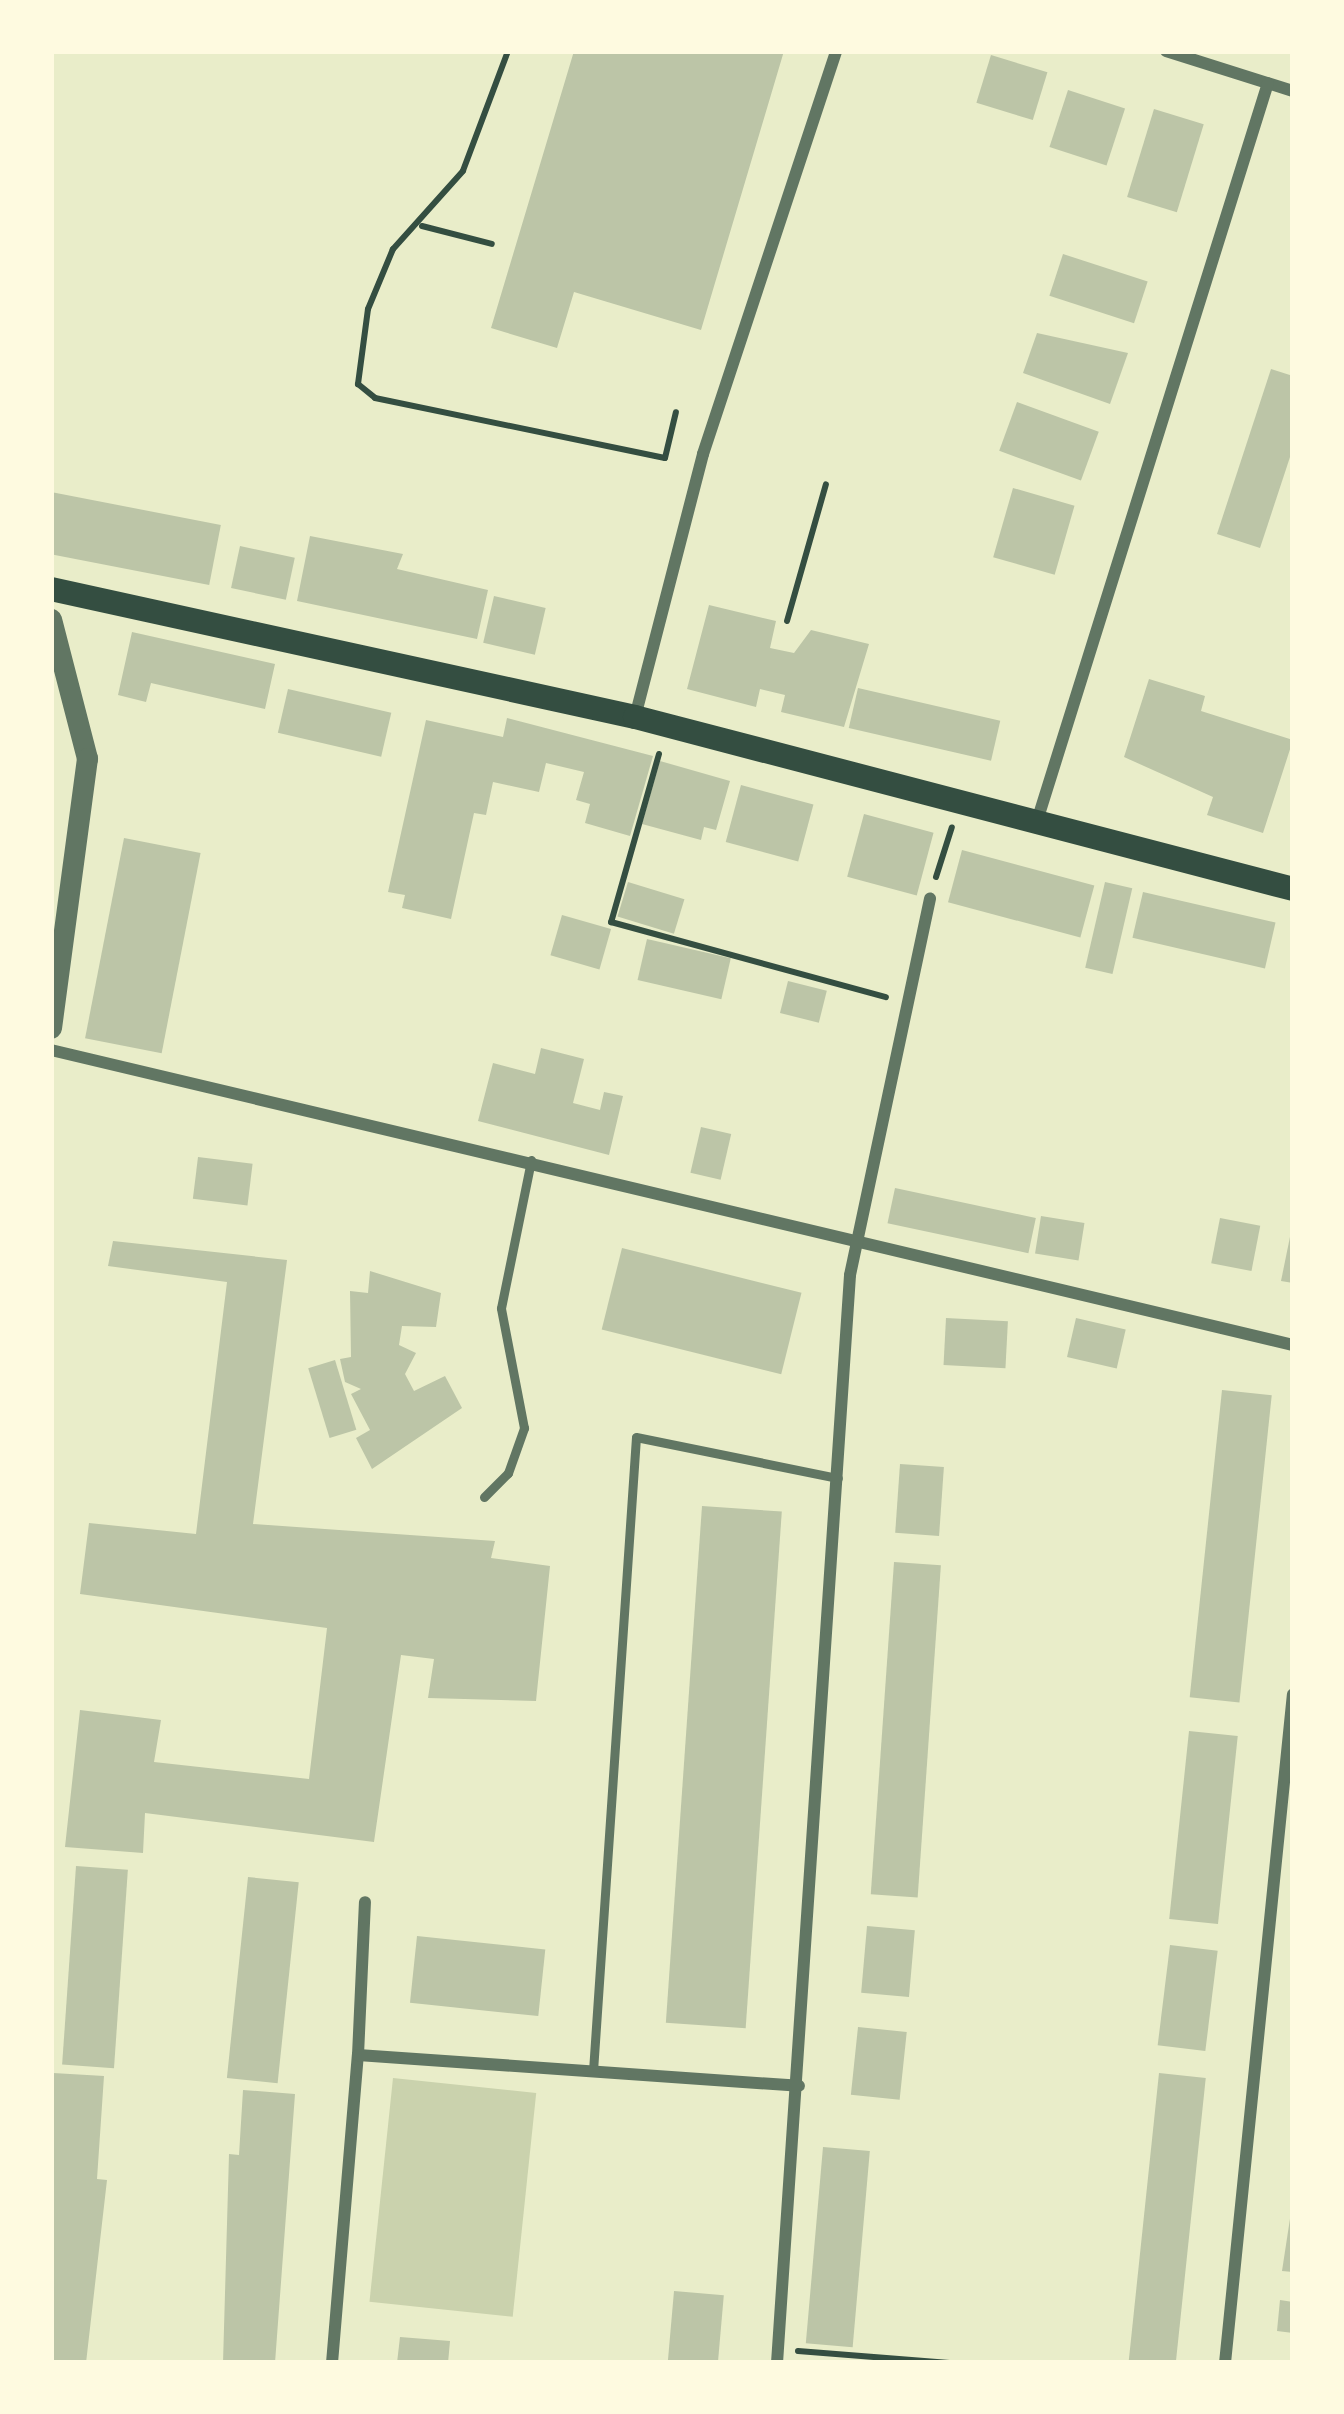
<!DOCTYPE html>
<style>
body{margin:0}
#map{position:relative;width:1344px;height:2414px;overflow:hidden;background:#e9edc9;font-family:Lato,sans-serif}
div>[style]{position:absolute}
.green>*{inset:0;background:#cad2ad;transform-origin:0 0}
.building>*{inset:0;background:#bcc5a7;transform-origin:0 0}
.path>*{height:6px;margin:-3px;padding:0 3px;transform-origin:3px;border-radius:3px;background:#344e41}
.service>*{height:9px;margin:-4.5px;padding:0 4.5px;transform-origin:4.5px;border-radius:4.5px;background:#617663}
.minor>*{height:12px;margin:-6px;padding:0 6px;transform-origin:6px;border-radius:6px;background:#617663}
.tertiary>*{height:21px;margin:-10.5px;padding:0 10.5px;transform-origin:10.5px;border-radius:10.5px;background:#617663}
.secondary>*{height:24px;margin:-12px;padding:0 12px;transform-origin:12px;border-radius:12px;background:#344e41}
span{translate:-50% -50%;white-space:nowrap;text-align:center;line-height:1.15;-webkit-text-stroke:10px #fefae0;paint-order:stroke}
.frame{position:absolute;inset:0;border:54px solid #fefae0;pointer-events:none}
</style>
<div id="map">
<div class="green">
<div style="left:393px;top:2078px;width:144px;height:225px;rotate:6deg"></div>
</div>
<div class="building">
<div style="clip-path:polygon(574px 51px,784px 51px,701px 330px,574px 292px,557px 348px,491px 328px)"></div>
<div style="left:991px;top:55px;width:59px;height:50px;rotate:17deg"></div>
<div style="left:1068px;top:90px;width:60px;height:60px;rotate:18deg"></div>
<div style="left:1154px;top:109px;width:52px;height:92px;rotate:17deg"></div>
<div style="left:1063px;top:254px;width:89px;height:44px;rotate:18deg"></div>
<div style="clip-path:polygon(1037px 333px,1128px 353px,1110px 404px,1023px 373px)"></div>
<div style="clip-path:polygon(1271px 369px,1293px 376px,1293px 448px,1260px 548px,1217px 534px)"></div>
<div style="left:1017px;top:402px;width:87px;height:52px;rotate:20deg"></div>
<div style="left:1013px;top:488px;width:64px;height:72px;rotate:16deg"></div>
<div style="left:51px;top:492px;width:173px;height:61px;rotate:11deg"></div>
<div style="clip-path:polygon(310px 536px,403px 554px,397px 569px,488px 590px,477px 639px,297px 601px)"></div>
<div style="left:240px;top:546px;width:56px;height:43px;rotate:12deg"></div>
<div style="left:494px;top:596px;width:53px;height:48px;rotate:13deg"></div>
<div style="clip-path:polygon(709px 605px,776px 621px,770px 648px,794px 653px,811px 630px,869px 644px,844px 727px,781px 712px,785px 695px,760px 689px,756px 707px,687px 689px)"></div>
<div style="clip-path:polygon(132px 632px,275px 664px,265px 709px,151px 683px,146px 702px,118px 695px)"></div>
<div style="clip-path:polygon(1149px 679px,1205px 696px,1201px 711px,1293px 740px,1263px 833px,1207px 815px,1213px 797px,1124px 757px)"></div>
<div style="left:858px;top:688px;width:146px;height:41px;rotate:13deg"></div>
<div style="left:288px;top:689px;width:106px;height:45px;rotate:13deg"></div>
<div style="clip-path:polygon(507px 718px,653px 756px,630px 836px,585px 823px,590px 804px,576px 800px,584px 772px,546px 763px,539px 792px,493px 782px,486px 815px,474px 813px,451px 919px,402px 908px,405px 895px,388px 892px,426px 720px,503px 737px)"></div>
<div style="clip-path:polygon(660px 761px,730px 781px,716px 830px,704px 827px,701px 840px,642px 824px)"></div>
<div style="left:741px;top:785px;width:75px;height:59px;rotate:15deg"></div>
<div style="left:864px;top:814px;width:72px;height:65px;rotate:15deg"></div>
<div style="left:124px;top:838px;width:78px;height:204px;rotate:11deg"></div>
<div style="left:962px;top:850px;width:137px;height:54px;rotate:15deg"></div>
<div style="left:628px;top:882px;width:59px;height:36px;rotate:17deg"></div>
<div style="left:1105px;top:882px;width:28px;height:88px;rotate:13deg"></div>
<div style="left:1143px;top:892px;width:136px;height:47px;rotate:13deg"></div>
<div style="left:562px;top:915px;width:51px;height:42px;rotate:16deg"></div>
<div style="left:647px;top:939px;width:86px;height:42px;rotate:13deg"></div>
<div style="left:788px;top:981px;width:40px;height:33px;rotate:14deg"></div>
<div style="clip-path:polygon(541px 1048px,584px 1059px,573px 1103px,600px 1110px,604px 1092px,623px 1096px,609px 1155px,478px 1121px,493px 1063px,535px 1074px)"></div>
<div style="left:701px;top:1127px;width:31px;height:47px;rotate:13deg"></div>
<div style="left:198px;top:1157px;width:55px;height:42px;rotate:7deg"></div>
<div style="left:895px;top:1188px;width:144px;height:36px;rotate:12deg"></div>
<div style="left:1041px;top:1216px;width:44px;height:38px;rotate:9deg"></div>
<div style="left:1220px;top:1218px;width:41px;height:46px;rotate:11deg"></div>
<div style="clip-path:polygon(1291px 1232px,1293px 1232px,1293px 1283px,1281px 1281px)"></div>
<div style="clip-path:polygon(113px 1241px,287px 1260px,253px 1524px,495px 1541px,491px 1558px,550px 1566px,536px 1701px,428px 1698px,434px 1659px,401px 1655px,374px 1842px,145px 1813px,143px 1853px,65px 1847px,80px 1710px,161px 1720px,154px 1762px,309px 1779px,327px 1628px,80px 1594px,89px 1523px,196px 1534px,227px 1282px,108px 1266px)"></div>
<div style="left:622px;top:1248px;width:185px;height:84px;rotate:14deg"></div>
<div style="clip-path:polygon(370px 1271px,441px 1293px,436px 1327px,402px 1326px,399px 1345px,416px 1353px,405px 1374px,414px 1391px,445px 1376px,462px 1408px,372px 1469px,356px 1438px,370px 1430px,351px 1394px,361px 1389px,345px 1382px,340px 1359px,351px 1357px,350px 1291px,368px 1293px)"></div>
<div style="left:946px;top:1318px;width:62px;height:47px;rotate:3deg"></div>
<div style="left:1076px;top:1318px;width:51px;height:40px;rotate:13deg"></div>
<div style="left:335px;top:1360px;width:73px;height:28px;rotate:73deg"></div>
<div style="left:1222px;top:1390px;width:50px;height:309px;rotate:6deg"></div>
<div style="left:900px;top:1464px;width:44px;height:69px;rotate:4deg"></div>
<div style="left:702px;top:1506px;width:80px;height:518px;rotate:4deg"></div>
<div style="left:894px;top:1562px;width:47px;height:333px;rotate:4deg"></div>
<div style="left:1189px;top:1731px;width:49px;height:189px;rotate:6deg"></div>
<div style="left:76px;top:1866px;width:52px;height:199px;rotate:4deg"></div>
<div style="left:248px;top:1877px;width:51px;height:202px;rotate:6deg"></div>
<div style="left:867px;top:1926px;width:48px;height:67px;rotate:5deg"></div>
<div style="left:417px;top:1936px;width:129px;height:67px;rotate:6deg"></div>
<div style="left:1170px;top:1945px;width:48px;height:101px;rotate:7deg"></div>
<div style="left:858px;top:2027px;width:49px;height:68px;rotate:6deg"></div>
<div style="clip-path:polygon(53px 2073px,104px 2076px,97px 2179px,107px 2180px,86px 2363px,51px 2363px)"></div>
<div style="left:1159px;top:2073px;width:47px;height:290px;rotate:6deg"></div>
<div style="clip-path:polygon(243px 2090px,295px 2094px,275px 2363px,223px 2363px,229px 2154px,239px 2155px)"></div>
<div style="left:823px;top:2147px;width:47px;height:197px;rotate:5deg"></div>
<div style="clip-path:polygon(1293px 2199px,1293px 2272px,1282px 2271px)"></div>
<div style="left:674px;top:2291px;width:50px;height:72px;rotate:5deg"></div>
<div style="clip-path:polygon(1280px 2300px,1293px 2302px,1293px 2333px,1277px 2331px)"></div>
<div style="clip-path:polygon(400px 2337px,450px 2341px,448px 2363px,397px 2363px)"></div>
</div>
<div class="path">
<div style="left:508px;top:51px;width:128px;rotate:110.6deg"></div>
<div style="left:463px;top:171px;width:105px;rotate:131.9deg"></div>
<div style="left:393px;top:249px;width:65px;rotate:112.6deg"></div>
<div style="left:368px;top:309px;width:76px;rotate:97.6deg"></div>
<div style="left:358px;top:384px;width:22px;rotate:39deg"></div>
<div style="left:375px;top:398px;width:296px;rotate:11.7deg"></div>
<div style="left:665px;top:458px;width:47px;rotate:-76.6deg"></div>
<div style="left:422px;top:226px;width:72px;rotate:14.4deg"></div>
<div style="left:787px;top:621px;width:142px;rotate:-74.1deg"></div>
<div style="left:659px;top:754px;width:175px;rotate:105.9deg"></div>
<div style="left:611px;top:922px;width:285px;rotate:15.3deg"></div>
<div style="left:936px;top:877px;width:52px;rotate:-72.3deg"></div>
<div style="left:798px;top:2351px;width:152px;rotate:4.5deg"></div>
</div>
<div class="service">
<div style="left:484px;top:1497px;width:34px;rotate:-45deg"></div>
<div style="left:508px;top:1473px;width:48px;rotate:-70.4deg"></div>
<div style="left:524px;top:1428px;width:122px;rotate:-100.9deg"></div>
<div style="left:501px;top:1308px;width:151px;rotate:-78.5deg"></div>
<div style="left:593px;top:2071px;width:635px;rotate:-86.12deg"></div>
<div style="left:636px;top:1437px;width:206px;rotate:11.5deg"></div>
</div>
<div class="minor">
<div style="left:1166px;top:51px;width:133px;rotate:17.5deg"></div>
<div style="left:635px;top:717px;width:272px;rotate:-75.5deg"></div>
<div style="left:703px;top:454px;width:424px;rotate:-71.7deg"></div>
<div style="left:1037px;top:821px;width:773px;rotate:-72.62deg"></div>
<div style="left:51px;top:1050px;width:1277px;rotate:13.36deg"></div>
<div style="left:358px;top:2055px;width:153px;rotate:-87.4deg"></div>
<div style="left:332px;top:2363px;width:309px;rotate:-85.2deg"></div>
<div style="left:358px;top:2055px;width:442px;rotate:4deg"></div>
<div style="left:777px;top:2363px;width:1090px;rotate:-86.16deg"></div>
<div style="left:850px;top:1275px;width:385px;rotate:-78deg"></div>
<div style="left:1225px;top:2363px;width:672px;rotate:-84.2deg"></div>
</div>
<div class="tertiary">
<div style="left:51px;top:619px;width:144px;rotate:75.5deg"></div>
<div style="left:87px;top:758px;width:272px;rotate:97.6deg"></div>
</div>
<div class="secondary">
<div style="left:51px;top:589px;width:598px;rotate:12.36deg"></div>
<div style="left:635px;top:717px;width:680px;rotate:14.65deg"></div>
</div>
<div class="frame"></div>
</div>
